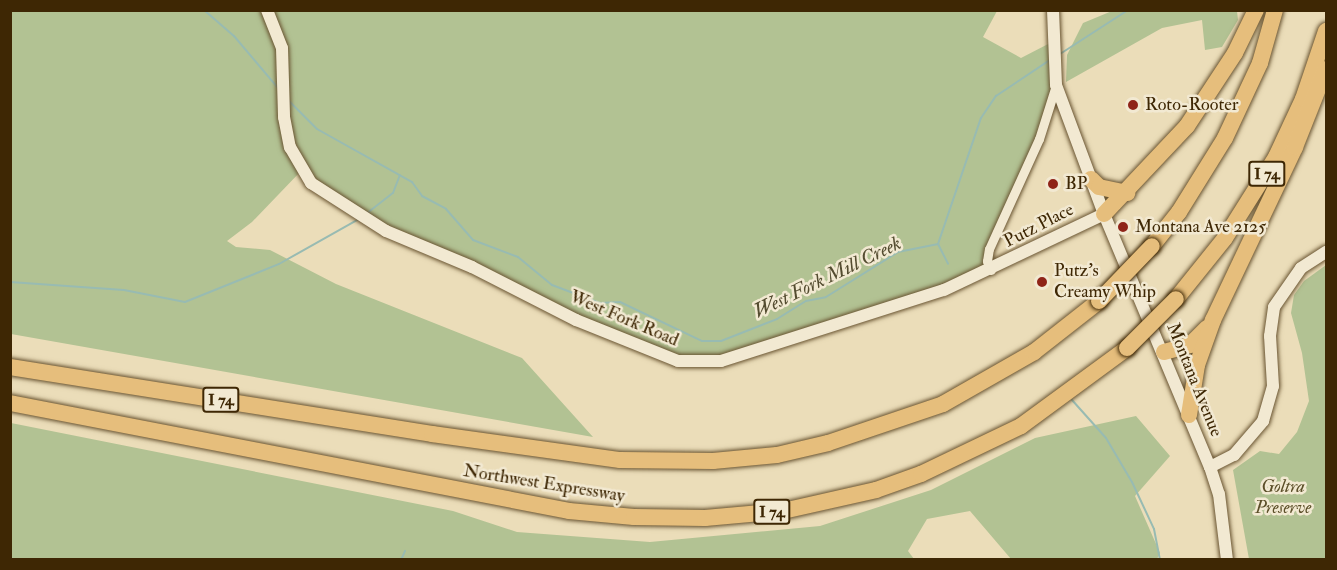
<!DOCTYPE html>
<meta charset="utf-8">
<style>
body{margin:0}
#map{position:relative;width:1337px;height:570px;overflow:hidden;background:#ebddb9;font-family:"IM FELL Double Pica",serif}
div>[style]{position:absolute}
.green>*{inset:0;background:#b2c293}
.stream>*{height:2px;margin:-1px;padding:0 1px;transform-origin:1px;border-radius:1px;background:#98bbb2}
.roads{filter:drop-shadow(0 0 2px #695431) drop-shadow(0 0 2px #695431)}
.street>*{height:9px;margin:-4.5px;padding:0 4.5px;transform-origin:4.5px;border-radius:4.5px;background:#f2e9d2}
.secondary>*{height:12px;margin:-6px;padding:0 6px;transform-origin:6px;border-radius:6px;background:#f2e9d2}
.highway>*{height:16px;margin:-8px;padding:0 8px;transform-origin:8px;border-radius:8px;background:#e6be7c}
.bridges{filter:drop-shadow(0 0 2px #3e2704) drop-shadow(0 0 2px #3e2704)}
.highway-bridge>*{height:16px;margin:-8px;padding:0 8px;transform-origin:8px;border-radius:8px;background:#e6be7c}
.dots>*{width:16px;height:16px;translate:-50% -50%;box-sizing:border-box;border:3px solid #f2e9d2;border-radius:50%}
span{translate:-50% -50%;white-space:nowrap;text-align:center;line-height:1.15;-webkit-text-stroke:5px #f2e9d2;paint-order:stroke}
.shield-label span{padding:2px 4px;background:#f2e9d2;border:2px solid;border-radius:4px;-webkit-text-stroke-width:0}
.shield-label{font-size:16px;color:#3e2704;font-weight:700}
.poi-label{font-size:18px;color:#3e2704}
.left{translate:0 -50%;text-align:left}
.street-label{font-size:18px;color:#3e2704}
.park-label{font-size:18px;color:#5b4e28;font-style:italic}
.water-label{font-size:20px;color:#544c30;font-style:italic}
.frame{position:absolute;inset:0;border:12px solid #3e2704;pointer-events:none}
</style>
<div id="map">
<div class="green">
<div style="clip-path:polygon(10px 11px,997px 11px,983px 37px,1021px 58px,1052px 42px,1053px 101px,989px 249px,991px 270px,770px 348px,678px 361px,404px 238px,302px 170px,252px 222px,227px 241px,236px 247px,270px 250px,336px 284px,522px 358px,593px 437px,11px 334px)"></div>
<div style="clip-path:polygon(1112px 11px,1237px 11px,1238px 20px,1222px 47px,1205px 50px,1202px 20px,1162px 28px,1066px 82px,1067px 55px,1083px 23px)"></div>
<div style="clip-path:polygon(1326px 265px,1326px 559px,1249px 559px,1233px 470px,1260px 451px,1279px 454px,1297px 432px,1309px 401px,1302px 353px,1291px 313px,1294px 295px,1304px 281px)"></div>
<div style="clip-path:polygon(1136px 416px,1170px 456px,1135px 496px,1160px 553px,1157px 559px,1011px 559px,970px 511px,927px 519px,908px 551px,914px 559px,924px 559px,11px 559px,11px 423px,453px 511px,517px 532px,650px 542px,820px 526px,931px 490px,1035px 438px)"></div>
</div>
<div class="stream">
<div style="left:204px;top:10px;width:40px;rotate:41deg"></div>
<div style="left:234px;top:36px;width:68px;rotate:49.8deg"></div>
<div style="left:1060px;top:54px;width:81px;rotate:-32.9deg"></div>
<div style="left:288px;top:100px;width:41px;rotate:45deg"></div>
<div style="left:317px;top:129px;width:109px;rotate:29.2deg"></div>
<div style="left:412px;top:182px;width:17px;rotate:54deg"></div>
<div style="left:422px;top:196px;width:27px;rotate:28deg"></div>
<div style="left:446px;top:209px;width:41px;rotate:48.9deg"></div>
<div style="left:473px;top:240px;width:48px;rotate:20.7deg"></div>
<div style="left:518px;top:257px;width:44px;rotate:39.5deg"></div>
<div style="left:552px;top:285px;width:51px;rotate:20.6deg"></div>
<div style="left:600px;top:303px;width:20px;rotate:-3deg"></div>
<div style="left:620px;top:302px;width:91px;rotate:25.4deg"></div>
<div style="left:702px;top:341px;width:19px"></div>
<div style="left:721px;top:341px;width:60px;rotate:-21.4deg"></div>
<div style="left:777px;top:319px;width:34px;rotate:-32deg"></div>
<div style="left:806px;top:301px;width:20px;rotate:-11deg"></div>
<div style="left:826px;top:297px;width:85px;rotate:-32deg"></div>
<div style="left:898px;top:252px;width:41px;rotate:-11.3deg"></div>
<div style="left:938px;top:244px;width:133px;rotate:-71.2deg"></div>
<div style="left:981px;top:118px;width:27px;rotate:-56deg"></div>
<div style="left:996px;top:96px;width:65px;rotate:-33.7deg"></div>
<div style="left:366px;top:214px;width:34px;rotate:-38deg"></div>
<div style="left:393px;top:193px;width:19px;rotate:-69deg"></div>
<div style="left:938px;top:244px;width:22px;rotate:63deg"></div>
<div style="left:10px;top:282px;width:114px;rotate:4deg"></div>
<div style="left:124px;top:290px;width:62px;rotate:11.1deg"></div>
<div style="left:185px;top:302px;width:101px;rotate:-22deg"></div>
<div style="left:279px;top:264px;width:92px;rotate:-29.4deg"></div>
<div style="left:1072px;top:400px;width:51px;rotate:48.2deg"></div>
<div style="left:1106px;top:438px;width:51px;rotate:59.4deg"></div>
<div style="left:1132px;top:482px;width:52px;rotate:64.9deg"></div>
<div style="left:1154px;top:529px;width:32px;rotate:79deg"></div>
<div style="left:401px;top:560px;width:10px;rotate:-66deg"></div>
</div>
<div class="roads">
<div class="street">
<div style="left:991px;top:270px;width:10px;rotate:-114deg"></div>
<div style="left:987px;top:261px;width:12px;rotate:-81deg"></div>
<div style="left:989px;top:249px;width:121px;rotate:-65.6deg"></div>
<div style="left:1039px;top:139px;width:57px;rotate:-72.5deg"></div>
</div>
<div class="secondary">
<div style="left:267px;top:10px;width:41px;rotate:68.5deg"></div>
<div style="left:282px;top:48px;width:69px;rotate:88.3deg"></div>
<div style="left:284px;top:117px;width:31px;rotate:79deg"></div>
<div style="left:290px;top:147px;width:42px;rotate:59.7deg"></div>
<div style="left:311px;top:183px;width:89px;rotate:32.6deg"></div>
<div style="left:386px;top:231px;width:93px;rotate:22.7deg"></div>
<div style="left:472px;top:267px;width:117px;rotate:27deg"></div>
<div style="left:576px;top:320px;width:110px;rotate:21.9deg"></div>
<div style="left:678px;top:361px;width:43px"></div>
<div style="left:721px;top:361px;width:234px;rotate:-17.7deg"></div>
<div style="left:944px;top:290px;width:177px;rotate:-25.4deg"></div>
<div style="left:1053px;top:10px;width:75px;rotate:87.7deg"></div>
<div style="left:1056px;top:85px;width:138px;rotate:69.6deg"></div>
<div style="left:1104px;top:214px;width:274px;rotate:67.3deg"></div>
<div style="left:1210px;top:467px;width:28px;rotate:72deg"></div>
<div style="left:1219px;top:494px;width:66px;rotate:83.1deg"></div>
<div style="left:1210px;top:467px;width:27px;rotate:-27deg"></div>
<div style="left:1234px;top:455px;width:45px;rotate:-49.5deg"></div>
<div style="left:1263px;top:421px;width:36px;rotate:-74deg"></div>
<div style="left:1273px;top:386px;width:50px;rotate:-93.4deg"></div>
<div style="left:1270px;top:336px;width:29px;rotate:-82deg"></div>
<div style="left:1274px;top:307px;width:47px;rotate:-55.3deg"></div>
<div style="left:1301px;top:268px;width:30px;rotate:-33deg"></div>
</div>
<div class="highway">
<div style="left:1091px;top:179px;width:11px;rotate:45deg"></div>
<div style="left:1099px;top:187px;width:29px;rotate:12deg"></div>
<div style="left:1104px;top:214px;width:121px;rotate:-46.7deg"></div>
<div style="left:1187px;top:126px;width:87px;rotate:-56.7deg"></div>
<div style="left:1235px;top:53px;width:48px;rotate:-64deg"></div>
<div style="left:1152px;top:246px;width:43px;rotate:-51.5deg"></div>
<div style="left:1179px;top:212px;width:87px;rotate:-58.1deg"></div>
<div style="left:1225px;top:138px;width:83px;rotate:-65deg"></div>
<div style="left:1260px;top:63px;width:55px;rotate:-74.2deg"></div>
<div style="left:1176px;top:299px;width:78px;rotate:-51.2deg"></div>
<div style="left:1225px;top:238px;width:96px;rotate:-57.8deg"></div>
<div style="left:1276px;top:157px;width:64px;rotate:-65deg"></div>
<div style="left:1303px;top:99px;width:72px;rotate:-71.3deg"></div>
<div style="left:1164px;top:352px;width:27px;rotate:-15deg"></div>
<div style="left:1190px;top:345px;width:24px;rotate:-45deg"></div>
<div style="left:10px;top:367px;width:427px;rotate:9deg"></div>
<div style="left:432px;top:434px;width:190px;rotate:7.9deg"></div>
<div style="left:620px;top:460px;width:93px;rotate:0.6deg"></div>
<div style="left:713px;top:461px;width:64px;rotate:-5.4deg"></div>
<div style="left:777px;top:455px;width:52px;rotate:-13.2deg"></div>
<div style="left:828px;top:443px;width:121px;rotate:-18.7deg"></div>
<div style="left:943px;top:404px;width:105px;rotate:-29.7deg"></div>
<div style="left:1034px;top:352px;width:83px;rotate:-38.1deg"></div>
<div style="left:10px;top:403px;width:569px;rotate:10.93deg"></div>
<div style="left:569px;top:511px;width:65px;rotate:5.3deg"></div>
<div style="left:634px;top:517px;width:71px;rotate:0.8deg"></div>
<div style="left:705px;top:518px;width:78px;rotate:-5.1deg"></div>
<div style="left:783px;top:511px;width:95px;rotate:-12.7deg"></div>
<div style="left:876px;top:490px;width:48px;rotate:-19.6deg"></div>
<div style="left:921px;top:474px;width:111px;rotate:-25.6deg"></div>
<div style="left:1021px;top:426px;width:132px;rotate:-36.3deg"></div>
<div style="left:1189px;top:415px;width:51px;rotate:-80.9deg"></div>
<div style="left:1197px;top:365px;width:48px;rotate:-70.4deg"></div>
<div style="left:1213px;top:320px;width:191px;rotate:-64.6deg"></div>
<div style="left:1295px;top:147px;width:84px;rotate:-68.3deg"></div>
</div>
</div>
<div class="bridges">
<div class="highway-bridge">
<div style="left:1099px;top:301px;width:76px;rotate:-46.1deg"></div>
<div style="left:1127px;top:348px;width:69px;rotate:-45deg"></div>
</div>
</div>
<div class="dots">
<div style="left:1133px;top:105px;background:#8f2418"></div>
<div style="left:1053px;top:184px;background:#8f2418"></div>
<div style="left:1123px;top:227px;background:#8f2418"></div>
<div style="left:1042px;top:282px;background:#8f2418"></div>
</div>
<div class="shield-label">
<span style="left:1267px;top:174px">I 74</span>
<span style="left:221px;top:400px">I 74</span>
<span style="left:772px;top:512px">I 74</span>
</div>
<div class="poi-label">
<span class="left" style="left:1145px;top:105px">Roto-Rooter</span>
<span class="left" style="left:1065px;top:184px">BP</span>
<span class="left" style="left:1135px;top:227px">Montana Ave 2125</span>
<span class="left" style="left:1054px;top:282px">Putz’s<br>Creamy Whip</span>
</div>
<div class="street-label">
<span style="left:1039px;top:226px;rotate:-27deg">Putz Place</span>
<span style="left:624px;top:319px;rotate:23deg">West Fork Road</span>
<span style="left:1194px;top:380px;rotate:68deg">Montana Avenue</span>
<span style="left:544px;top:484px;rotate:9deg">Northwest Expressway</span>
</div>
<div class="park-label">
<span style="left:1283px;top:498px">Goltra<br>Preserve</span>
</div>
<div class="water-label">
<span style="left:827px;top:277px;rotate:-26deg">West Fork Mill Creek</span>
</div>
<div class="frame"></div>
</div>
